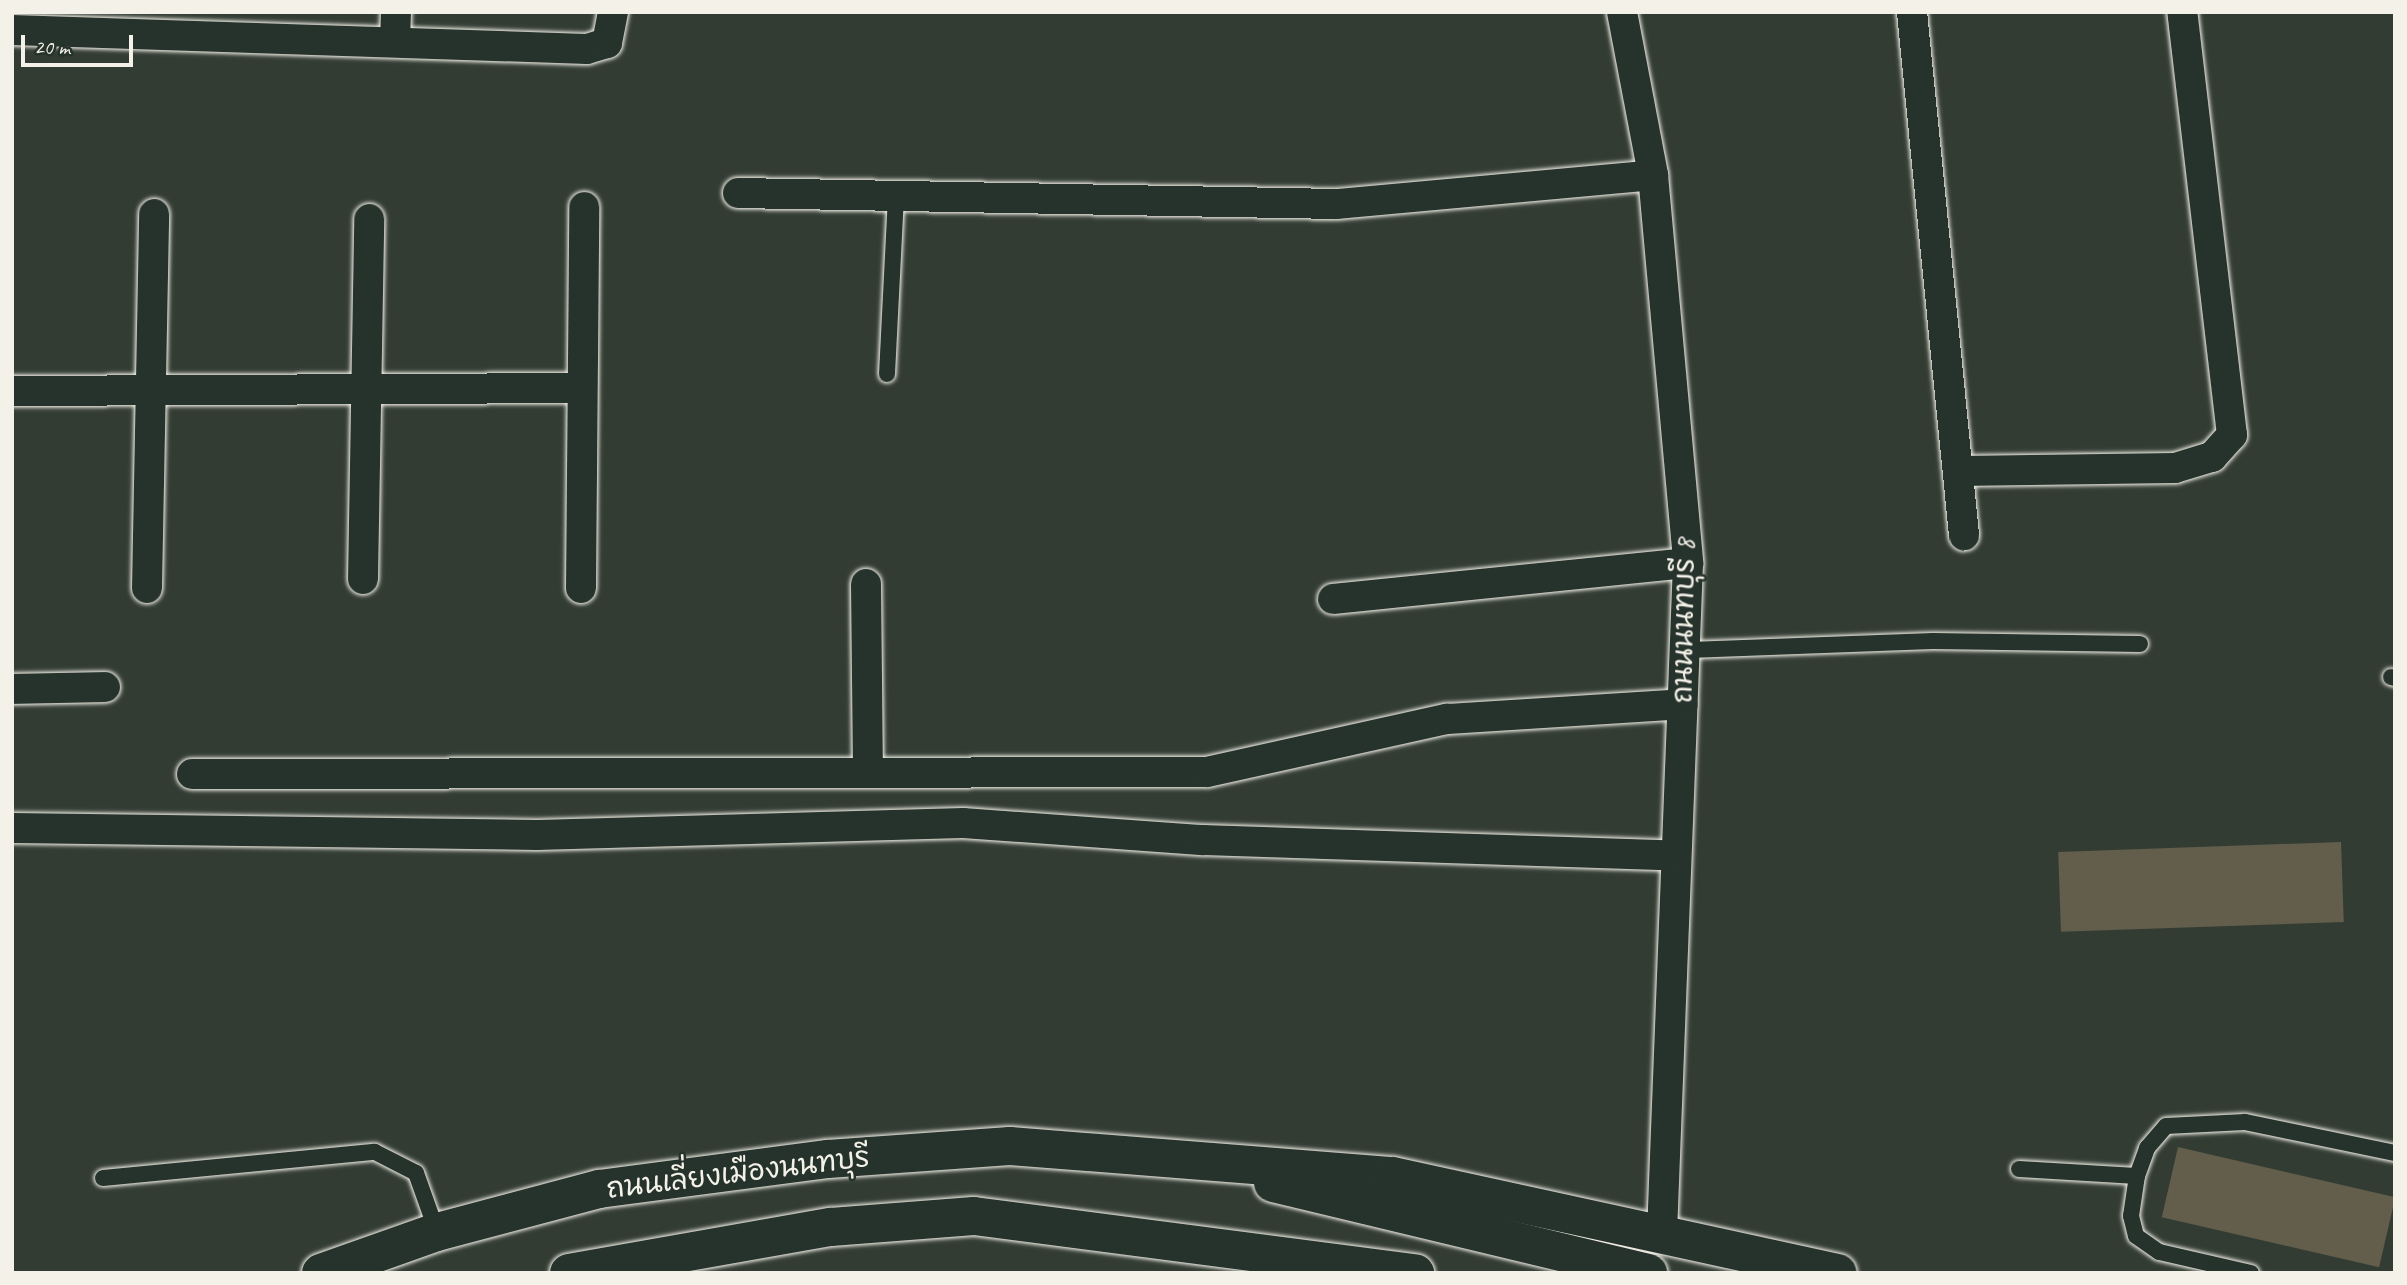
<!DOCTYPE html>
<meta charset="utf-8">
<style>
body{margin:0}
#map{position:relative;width:2407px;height:1285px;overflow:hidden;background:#323c33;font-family:Caveat,"Playpen Sans Thai",sans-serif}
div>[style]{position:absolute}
.building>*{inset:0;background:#625e4b;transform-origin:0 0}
.roads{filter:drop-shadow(0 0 2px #f4f1e8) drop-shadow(0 0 2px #f4f1e8)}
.service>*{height:16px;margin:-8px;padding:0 8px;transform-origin:8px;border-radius:8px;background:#26332d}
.minor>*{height:30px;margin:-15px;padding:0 15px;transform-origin:15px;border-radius:15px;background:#26332d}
.secondary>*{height:38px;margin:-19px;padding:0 19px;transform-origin:19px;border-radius:19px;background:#26332d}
span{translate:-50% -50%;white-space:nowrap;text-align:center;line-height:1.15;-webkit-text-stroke:5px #26332d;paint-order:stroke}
.street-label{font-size:28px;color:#f4f1e8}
.frame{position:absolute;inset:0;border:14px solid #f4f1e8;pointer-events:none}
.scale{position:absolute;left:21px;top:35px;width:112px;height:32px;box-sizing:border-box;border:4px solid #f4f1e8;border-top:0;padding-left:9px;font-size:21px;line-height:24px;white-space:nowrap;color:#f4f1e8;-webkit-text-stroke:5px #26332d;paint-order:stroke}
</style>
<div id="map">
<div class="building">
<div style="left:2341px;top:842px;width:80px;height:283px;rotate:88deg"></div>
<div style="left:2178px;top:1147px;width:223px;height:72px;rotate:13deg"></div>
</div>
<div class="roads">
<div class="service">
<div style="left:887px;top:374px;width:178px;rotate:-87.1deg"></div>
<div style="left:1689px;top:650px;width:244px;rotate:-2.1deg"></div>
<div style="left:1933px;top:641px;width:207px;rotate:0.8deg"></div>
<div style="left:2391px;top:677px;width:4px;rotate:14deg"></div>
<div style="left:2019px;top:1169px;width:118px;rotate:3.4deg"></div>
<div style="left:103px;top:1178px;width:273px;rotate:-5.5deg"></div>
<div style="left:375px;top:1152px;width:46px;rotate:27.1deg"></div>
<div style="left:416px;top:1173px;width:63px;rotate:70.4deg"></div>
<div style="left:2251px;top:1273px;width:94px;rotate:-167.1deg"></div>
<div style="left:2159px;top:1252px;width:28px;rotate:-145deg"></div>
<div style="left:2136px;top:1236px;width:21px;rotate:-104deg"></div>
<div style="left:2131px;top:1216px;width:40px;rotate:-81.5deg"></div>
<div style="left:2137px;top:1176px;width:30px;rotate:-70deg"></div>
<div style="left:2147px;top:1148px;width:29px;rotate:-49deg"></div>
<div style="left:2166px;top:1126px;width:79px;rotate:-2.9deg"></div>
<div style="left:2245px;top:1122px;width:153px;rotate:11.7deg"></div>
</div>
<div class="minor">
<div style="left:1622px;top:12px;width:166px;rotate:79.2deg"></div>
<div style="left:1653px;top:175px;width:390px;rotate:84.8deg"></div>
<div style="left:1688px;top:563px;width:671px;rotate:92.22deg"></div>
<div style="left:1912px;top:12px;width:526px;rotate:84.32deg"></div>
<div style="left:12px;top:30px;width:575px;rotate:1.89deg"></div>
<div style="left:587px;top:49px;width:21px;rotate:-17deg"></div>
<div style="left:607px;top:43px;width:32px;rotate:-79deg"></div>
<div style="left:395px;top:41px;width:29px;rotate:-88deg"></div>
<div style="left:738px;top:193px;width:599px;rotate:1.05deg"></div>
<div style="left:1337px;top:204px;width:317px;rotate:-5.2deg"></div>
<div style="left:12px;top:391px;width:567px;rotate:-0.3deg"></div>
<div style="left:1960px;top:471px;width:215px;rotate:-0.8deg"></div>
<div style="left:2175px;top:468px;width:39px;rotate:-17deg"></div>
<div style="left:2212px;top:457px;width:30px;rotate:-48deg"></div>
<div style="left:2232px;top:435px;width:426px;rotate:-96.7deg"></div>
<div style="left:363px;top:579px;width:360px;rotate:-89deg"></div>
<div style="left:866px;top:584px;width:188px;rotate:89.4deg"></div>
<div style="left:147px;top:588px;width:374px;rotate:-88.9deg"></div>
<div style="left:581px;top:588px;width:381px;rotate:-89.5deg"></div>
<div style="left:1333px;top:599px;width:357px;rotate:-5.8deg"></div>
<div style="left:12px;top:689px;width:93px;rotate:-1.2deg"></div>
<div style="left:192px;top:774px;width:1015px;rotate:-0.11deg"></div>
<div style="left:1207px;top:772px;width:246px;rotate:-12.5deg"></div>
<div style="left:1447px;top:719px;width:236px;rotate:-3.6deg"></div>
<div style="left:12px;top:828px;width:525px;rotate:0.76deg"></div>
<div style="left:537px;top:835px;width:426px;rotate:-1.6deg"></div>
<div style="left:963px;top:823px;width:241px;rotate:4.1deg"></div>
<div style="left:1203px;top:840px;width:471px;rotate:1.9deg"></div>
</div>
<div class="secondary">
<div style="left:1273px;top:1183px;width:386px;rotate:13.5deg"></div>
<div style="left:321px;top:1273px;width:123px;rotate:-19.5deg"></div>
<div style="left:437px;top:1232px;width:168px;rotate:-14.9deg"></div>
<div style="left:599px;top:1189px;width:231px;rotate:-7.5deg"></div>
<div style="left:828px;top:1159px;width:182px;rotate:-4.1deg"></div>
<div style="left:1010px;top:1146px;width:384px;rotate:4.5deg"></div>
<div style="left:1393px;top:1176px;width:455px;rotate:12.3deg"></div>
<div style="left:569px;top:1273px;width:266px;rotate:-10deg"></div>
<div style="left:831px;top:1227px;width:143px;rotate:-4.4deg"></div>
<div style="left:974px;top:1216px;width:445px;rotate:7.4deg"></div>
</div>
</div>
<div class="street-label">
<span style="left:1684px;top:621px;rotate:-89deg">ถนนนนทบุรี 8</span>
<span style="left:738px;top:1173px;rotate:-7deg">ถนนเลี่ยงเมืองนนทบุรี</span>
</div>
<div class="frame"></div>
<div class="scale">20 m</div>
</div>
